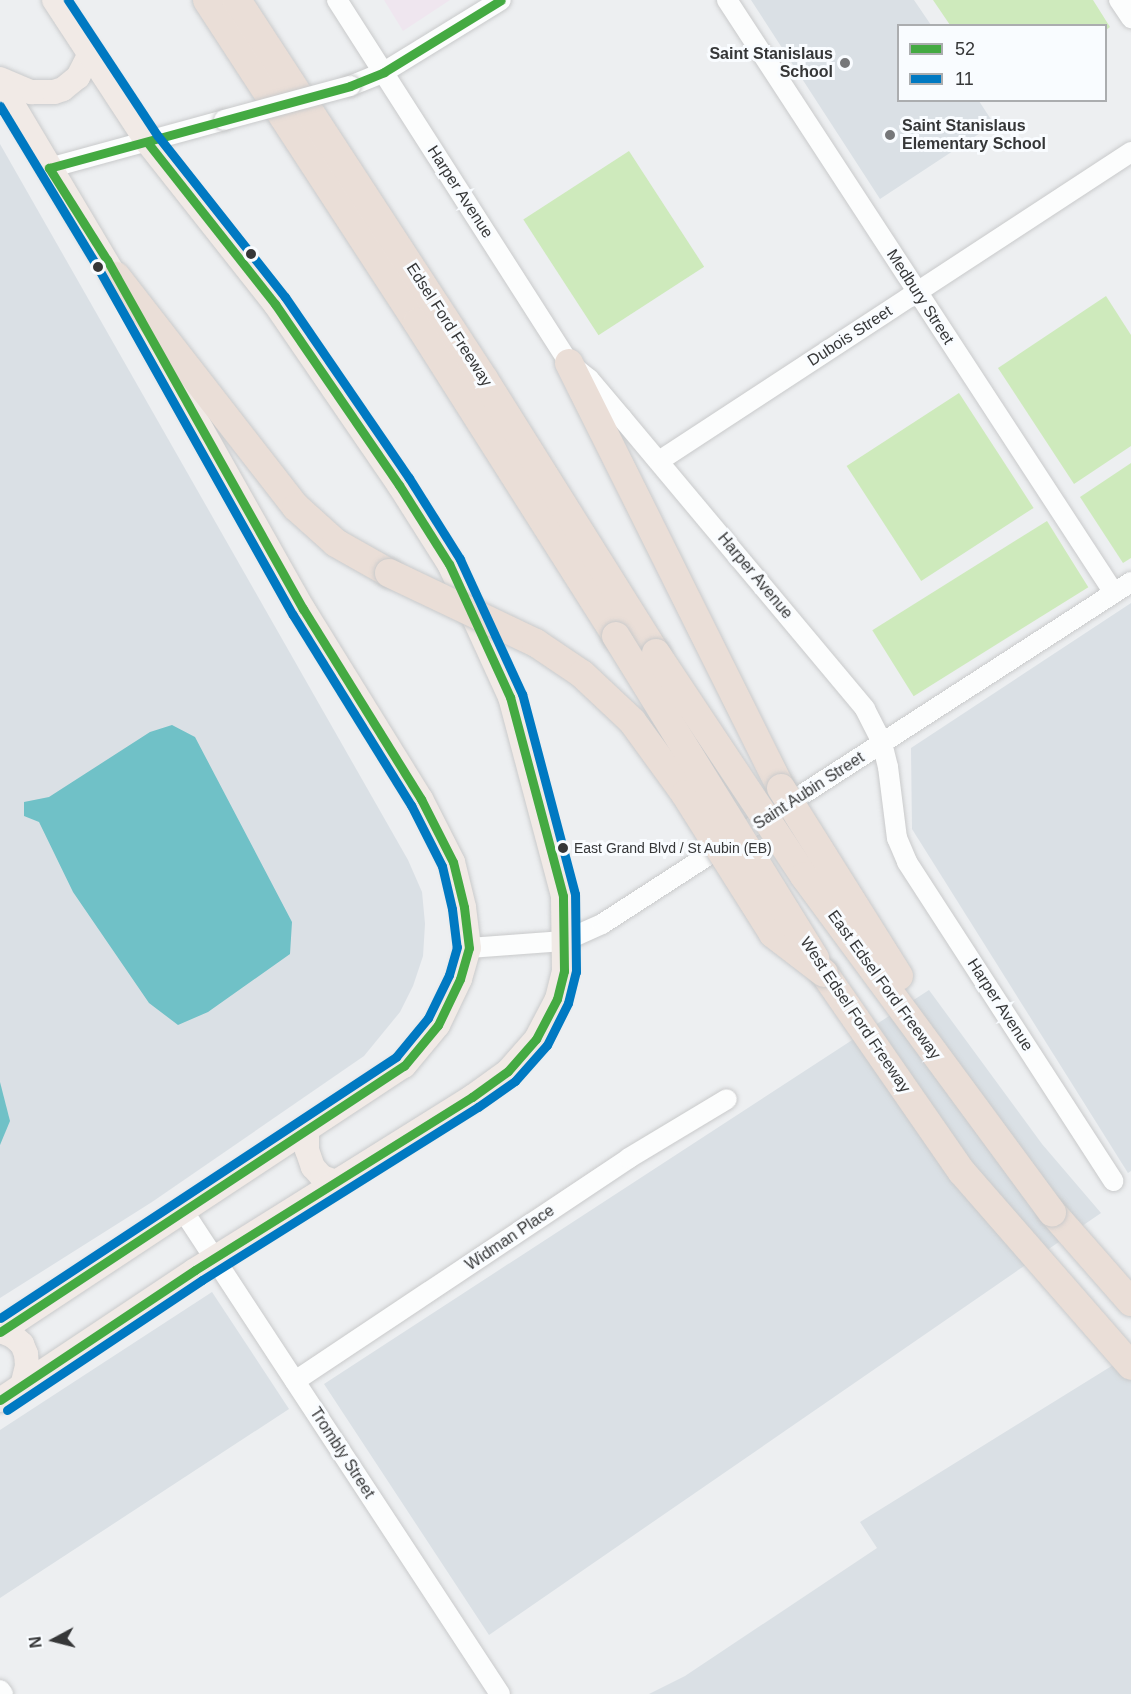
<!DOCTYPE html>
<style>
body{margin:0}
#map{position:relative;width:1131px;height:1694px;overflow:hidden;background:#edeff1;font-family:Arial,sans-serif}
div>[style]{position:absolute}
.commercial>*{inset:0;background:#efe6ef}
.built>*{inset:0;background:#dae0e5}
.green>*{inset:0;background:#ceeabc;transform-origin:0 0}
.water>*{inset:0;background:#70c1c7}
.roads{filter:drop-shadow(0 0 2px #c9cacb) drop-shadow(0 0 2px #c9cacb)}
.minor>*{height:20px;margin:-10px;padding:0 10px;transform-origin:10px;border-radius:10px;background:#fcfdfd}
.major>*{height:24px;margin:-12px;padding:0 12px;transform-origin:12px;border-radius:12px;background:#f1eae6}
.highway>*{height:28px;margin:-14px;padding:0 14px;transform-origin:14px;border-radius:14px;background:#eaded7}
.bridges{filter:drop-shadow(0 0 2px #c9cacb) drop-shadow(0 0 2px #c9cacb)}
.minor-bridge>*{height:20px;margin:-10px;padding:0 10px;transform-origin:10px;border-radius:10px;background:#fcfdfd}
.highway-bridge>*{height:28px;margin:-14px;padding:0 14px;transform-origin:14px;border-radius:14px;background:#eaded7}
.bus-1>*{height:9px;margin:-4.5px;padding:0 4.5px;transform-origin:4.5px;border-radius:4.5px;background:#44aa42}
.bus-2>*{height:9px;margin:-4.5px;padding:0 4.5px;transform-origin:4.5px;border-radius:4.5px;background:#0079c2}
.dots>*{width:16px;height:16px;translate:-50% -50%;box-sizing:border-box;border:3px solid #f9fcff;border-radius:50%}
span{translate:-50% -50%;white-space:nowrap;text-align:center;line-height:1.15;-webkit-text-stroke:6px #f9fcff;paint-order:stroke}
.bus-label{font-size:14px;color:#363738}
.left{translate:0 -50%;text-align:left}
.poi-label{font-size:16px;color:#363738;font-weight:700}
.right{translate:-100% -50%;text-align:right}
.street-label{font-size:16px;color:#363738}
.legend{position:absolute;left:897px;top:24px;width:210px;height:78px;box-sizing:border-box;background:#f9fcff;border:2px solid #abadaf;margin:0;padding:8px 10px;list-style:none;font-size:18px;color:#363738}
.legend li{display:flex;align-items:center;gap:12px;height:30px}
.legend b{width:30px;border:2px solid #abadaf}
.north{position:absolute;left:24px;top:1610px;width:60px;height:60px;-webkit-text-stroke:4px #f9fcff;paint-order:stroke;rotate:263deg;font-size:16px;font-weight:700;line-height:24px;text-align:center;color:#363738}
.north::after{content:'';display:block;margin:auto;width:21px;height:27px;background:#363738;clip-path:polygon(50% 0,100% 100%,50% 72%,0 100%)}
</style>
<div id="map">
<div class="commercial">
<div style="clip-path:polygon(384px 0,450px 0,403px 31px)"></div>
</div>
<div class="built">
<div style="clip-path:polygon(751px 0,914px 0,931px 25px,898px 26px,898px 100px,979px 101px,994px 124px,880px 199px)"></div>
<div style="clip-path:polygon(0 144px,408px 860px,422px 892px,425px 924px,423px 956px,413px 986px,400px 1012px,364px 1056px,152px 1202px,0 1298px)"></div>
<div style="clip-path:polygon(1131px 603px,1131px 1171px,1128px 1173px,912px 829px,911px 748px)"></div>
<div style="clip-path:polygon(929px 990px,1042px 1144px,1101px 1213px,489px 1635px,324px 1384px)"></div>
<div style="clip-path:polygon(212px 1292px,289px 1409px,0 1598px,0 1430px)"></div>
<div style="clip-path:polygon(1131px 1354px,1131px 1694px,649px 1694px,685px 1676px,877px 1548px,860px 1522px)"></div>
</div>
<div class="green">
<div style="clip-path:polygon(933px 0,1093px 0,1110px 27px,1106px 30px,1106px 26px,950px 25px)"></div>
<div style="left:629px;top:151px;width:138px;height:126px;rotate:57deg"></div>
<div style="clip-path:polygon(1106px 296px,1131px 335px,1131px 446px,1074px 484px,998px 368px)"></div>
<div style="left:959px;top:393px;width:137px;height:134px;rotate:57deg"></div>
<div style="clip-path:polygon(1131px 463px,1131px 558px,1123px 563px,1080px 497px)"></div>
<div style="left:1047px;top:521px;width:78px;height:206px;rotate:58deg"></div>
</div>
<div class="water">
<div style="clip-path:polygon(172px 725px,195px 737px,292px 922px,290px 954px,208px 1012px,178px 1025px,149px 1003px,73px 892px,39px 822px,24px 816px,24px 802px,49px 797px,150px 732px)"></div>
<div style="clip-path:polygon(0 1082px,10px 1121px,0 1145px)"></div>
</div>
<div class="roads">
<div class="minor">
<div style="left:337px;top:0;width:431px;rotate:57.4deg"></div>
<div style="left:569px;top:363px;width:26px;rotate:39deg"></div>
<div style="left:589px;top:379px;width:51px;rotate:49.8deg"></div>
<div style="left:622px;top:418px;width:379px;rotate:50.1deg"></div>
<div style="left:865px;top:709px;width:38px;rotate:63deg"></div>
<div style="left:882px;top:743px;width:25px;rotate:76deg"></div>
<div style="left:888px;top:767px;width:72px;rotate:82.8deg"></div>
<div style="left:897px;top:838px;width:26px;rotate:67deg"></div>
<div style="left:907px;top:862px;width:380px;rotate:57.1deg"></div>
<div style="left:727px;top:0;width:708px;rotate:56.87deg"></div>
<div style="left:1119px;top:0;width:22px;rotate:56deg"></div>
<div style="left:350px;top:86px;width:37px;rotate:-22deg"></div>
<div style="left:384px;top:72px;width:137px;rotate:-31.6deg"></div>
<div style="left:49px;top:168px;width:181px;rotate:-15.3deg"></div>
<div style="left:659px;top:461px;width:564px;rotate:-33.21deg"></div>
<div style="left:469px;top:948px;width:95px;rotate:-4.2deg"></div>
<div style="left:564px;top:941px;width:42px;rotate:-24.1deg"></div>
<div style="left:602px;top:924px;width:630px;rotate:-32.88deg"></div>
<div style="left:184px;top:1212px;width:576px;rotate:56.75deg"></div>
<div style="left:295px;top:1381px;width:402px;rotate:-33.7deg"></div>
<div style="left:629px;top:1158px;width:114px;rotate:-31deg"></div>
<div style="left:0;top:1690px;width:5px;rotate:53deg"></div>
</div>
<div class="major">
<div style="left:0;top:79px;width:34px;rotate:23deg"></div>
<div style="left:31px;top:92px;width:23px"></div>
<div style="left:54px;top:92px;width:9px;rotate:-18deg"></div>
<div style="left:63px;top:89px;width:19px;rotate:-39deg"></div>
<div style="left:78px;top:77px;width:25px;rotate:-63deg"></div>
<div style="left:0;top:83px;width:242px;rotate:59.2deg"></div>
<div style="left:307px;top:1132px;width:18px;rotate:90deg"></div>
<div style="left:307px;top:1150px;width:18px;rotate:71deg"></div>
<div style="left:313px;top:1167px;width:13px;rotate:48deg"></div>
<div style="left:322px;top:1177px;width:15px;rotate:20deg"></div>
<div style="left:1px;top:1331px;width:13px;rotate:23deg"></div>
<div style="left:13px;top:1336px;width:12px;rotate:42deg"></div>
<div style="left:22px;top:1344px;width:11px;rotate:68deg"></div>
<div style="left:26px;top:1354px;width:12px;rotate:85deg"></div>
<div style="left:27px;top:1366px;width:21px;rotate:104deg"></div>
<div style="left:0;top:1332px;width:484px;rotate:-33.4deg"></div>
<div style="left:404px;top:1066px;width:53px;rotate:-50.3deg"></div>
<div style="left:438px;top:1025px;width:51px;rotate:-64.4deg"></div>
<div style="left:460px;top:979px;width:32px;rotate:-74deg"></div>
<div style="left:469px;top:948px;width:41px;rotate:-97deg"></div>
<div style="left:464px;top:907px;width:46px;rotate:-103.7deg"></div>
<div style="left:453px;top:862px;width:71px;rotate:-116.9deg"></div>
<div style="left:421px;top:799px;width:224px;rotate:-121.8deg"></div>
<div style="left:303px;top:609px;width:322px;rotate:-119.4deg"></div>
<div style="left:0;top:1400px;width:234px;rotate:-33.7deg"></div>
<div style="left:195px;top:1270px;width:327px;rotate:-32deg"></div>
<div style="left:472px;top:1097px;width:44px;rotate:-35.8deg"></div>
<div style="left:508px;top:1071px;width:43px;rotate:-48.8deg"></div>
<div style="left:536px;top:1039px;width:45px;rotate:-62.3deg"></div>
<div style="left:557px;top:999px;width:29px;rotate:-76deg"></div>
<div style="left:564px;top:971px;width:75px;rotate:-90.8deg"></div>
<div style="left:563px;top:896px;width:206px;rotate:-104.9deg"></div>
<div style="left:510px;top:697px;width:146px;rotate:-114.6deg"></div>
<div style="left:449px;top:564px;width:93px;rotate:-122.3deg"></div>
<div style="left:399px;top:485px;width:219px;rotate:-124.4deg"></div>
<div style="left:275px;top:304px;width:206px;rotate:-128.3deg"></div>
<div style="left:147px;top:142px;width:170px;rotate:-123.2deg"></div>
</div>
<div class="highway">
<div style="left:207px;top:0;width:384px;rotate:56.9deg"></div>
<div style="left:417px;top:322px;width:372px;rotate:57.6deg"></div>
<div style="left:237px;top:0;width:452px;rotate:56.9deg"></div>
<div style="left:484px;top:379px;width:324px;rotate:57.9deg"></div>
<div style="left:116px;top:276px;width:293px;rotate:52.1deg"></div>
<div style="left:296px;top:507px;width:54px;rotate:42deg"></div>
<div style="left:336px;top:543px;width:61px;rotate:29.5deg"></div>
<div style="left:569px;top:363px;width:475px;rotate:63.5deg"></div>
<div style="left:824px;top:973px;width:242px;rotate:55.3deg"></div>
<div style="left:962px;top:1172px;width:257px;rotate:48.9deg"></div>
<div style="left:1052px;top:1212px;width:120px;rotate:48.7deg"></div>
</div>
</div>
<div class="bridges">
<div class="minor-bridge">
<div style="left:224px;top:120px;width:131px;rotate:-15.1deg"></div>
</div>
<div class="highway-bridge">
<div style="left:389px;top:573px;width:163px;rotate:25.5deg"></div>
<div style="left:536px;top:643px;width:55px;rotate:34deg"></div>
<div style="left:582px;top:674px;width:69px;rotate:43.2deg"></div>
<div style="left:632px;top:721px;width:90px;rotate:54deg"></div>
<div style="left:685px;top:794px;width:165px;rotate:57.8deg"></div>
<div style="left:773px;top:934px;width:64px;rotate:37.4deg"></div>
<div style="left:616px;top:636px;width:379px;rotate:58.3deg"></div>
<div style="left:656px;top:653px;width:268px;rotate:56.4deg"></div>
<div style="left:804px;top:876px;width:418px;rotate:53.6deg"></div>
<div style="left:781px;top:788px;width:222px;rotate:57.9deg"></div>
</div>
</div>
<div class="bus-1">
<div style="left:0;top:1332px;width:484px;rotate:-33.4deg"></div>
<div style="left:404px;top:1066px;width:53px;rotate:-50.3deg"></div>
<div style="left:438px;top:1025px;width:51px;rotate:-64.4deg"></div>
<div style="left:460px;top:979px;width:32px;rotate:-74deg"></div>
<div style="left:469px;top:948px;width:41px;rotate:-97deg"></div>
<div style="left:464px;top:907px;width:46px;rotate:-103.7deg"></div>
<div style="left:453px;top:862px;width:71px;rotate:-116.9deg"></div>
<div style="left:421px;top:799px;width:224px;rotate:-121.8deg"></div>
<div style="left:303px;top:609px;width:400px;rotate:-119.3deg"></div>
<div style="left:107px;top:260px;width:109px;rotate:-122.2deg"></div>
<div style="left:49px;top:168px;width:312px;rotate:-15.2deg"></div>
<div style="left:350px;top:86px;width:37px;rotate:-22deg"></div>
<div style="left:384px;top:72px;width:137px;rotate:-31.6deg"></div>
<div style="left:0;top:1400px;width:234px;rotate:-33.7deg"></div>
<div style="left:195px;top:1270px;width:327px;rotate:-32deg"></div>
<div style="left:472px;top:1097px;width:44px;rotate:-35.8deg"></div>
<div style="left:508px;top:1071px;width:43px;rotate:-48.8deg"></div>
<div style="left:536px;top:1039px;width:45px;rotate:-62.3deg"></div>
<div style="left:557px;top:999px;width:29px;rotate:-76deg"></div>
<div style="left:564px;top:971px;width:75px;rotate:-90.8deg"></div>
<div style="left:563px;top:896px;width:206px;rotate:-104.9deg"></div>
<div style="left:510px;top:697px;width:146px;rotate:-114.6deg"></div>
<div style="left:449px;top:564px;width:93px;rotate:-122.3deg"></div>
<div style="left:399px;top:485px;width:219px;rotate:-124.4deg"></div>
<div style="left:275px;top:304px;width:206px;rotate:-128.3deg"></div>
</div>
<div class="bus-2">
<div style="left:0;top:106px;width:187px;rotate:58.8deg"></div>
<div style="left:97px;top:266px;width:400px;rotate:60.7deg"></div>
<div style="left:293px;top:615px;width:224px;rotate:58.2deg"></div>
<div style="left:411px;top:805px;width:68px;rotate:63.1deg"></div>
<div style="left:442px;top:866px;width:44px;rotate:76.9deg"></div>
<div style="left:452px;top:909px;width:38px;rotate:83deg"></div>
<div style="left:457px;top:947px;width:29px;rotate:106deg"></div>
<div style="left:449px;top:975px;width:48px;rotate:116deg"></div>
<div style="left:428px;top:1018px;width:50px;rotate:129.4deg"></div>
<div style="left:396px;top:1057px;width:474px;rotate:146.6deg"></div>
<div style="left:7px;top:1410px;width:234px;rotate:-33.7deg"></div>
<div style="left:202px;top:1280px;width:326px;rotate:-32.1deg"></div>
<div style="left:478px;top:1107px;width:45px;rotate:-35.1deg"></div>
<div style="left:515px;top:1081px;width:48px;rotate:-48.4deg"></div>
<div style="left:547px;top:1045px;width:47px;rotate:-63.4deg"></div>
<div style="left:568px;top:1003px;width:32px;rotate:-76deg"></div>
<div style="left:576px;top:972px;width:78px;rotate:-90.7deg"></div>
<div style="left:575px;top:894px;width:207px;rotate:-104.8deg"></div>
<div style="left:522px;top:694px;width:149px;rotate:-114.7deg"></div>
<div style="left:460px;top:559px;width:96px;rotate:-122.2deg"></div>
<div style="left:409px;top:478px;width:219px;rotate:-124.4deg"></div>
<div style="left:285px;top:297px;width:206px;rotate:-128.3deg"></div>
<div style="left:157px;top:135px;width:162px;rotate:-123.4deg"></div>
</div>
<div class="dots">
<div style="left:845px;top:63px;background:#767779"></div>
<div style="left:890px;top:135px;background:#767779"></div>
<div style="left:251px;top:254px;background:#363738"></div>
<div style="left:98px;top:267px;background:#363738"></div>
<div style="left:563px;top:848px;background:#363738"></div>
</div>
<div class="bus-label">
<span class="left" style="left:574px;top:848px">East Grand Blvd / St Aubin (EB)</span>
</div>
<div class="poi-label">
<span class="right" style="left:833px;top:63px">Saint Stanislaus<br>School</span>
<span class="left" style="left:902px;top:135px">Saint Stanislaus<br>Elementary School</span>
</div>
<div class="street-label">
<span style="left:460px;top:192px;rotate:57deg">Harper Avenue</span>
<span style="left:920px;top:297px;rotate:57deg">Medbury Street</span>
<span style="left:449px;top:325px;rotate:57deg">Edsel Ford Freeway</span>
<span style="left:850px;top:336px;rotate:-33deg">Dubois Street</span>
<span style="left:755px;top:576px;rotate:50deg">Harper Avenue</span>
<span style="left:809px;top:791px;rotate:-33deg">Saint Aubin Street</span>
<span style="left:884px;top:985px;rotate:54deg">East Edsel Ford Freeway</span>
<span style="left:1000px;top:1005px;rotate:57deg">Harper Avenue</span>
<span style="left:855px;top:1015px;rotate:56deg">West Edsel Ford Freeway</span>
<span style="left:510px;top:1238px;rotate:-34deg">Widman Place</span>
<span style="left:342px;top:1453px;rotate:57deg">Trombly Street</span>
</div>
<ul class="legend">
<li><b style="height:8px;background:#44aa42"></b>52</li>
<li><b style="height:8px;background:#0079c2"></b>11</li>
</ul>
<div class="north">N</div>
</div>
